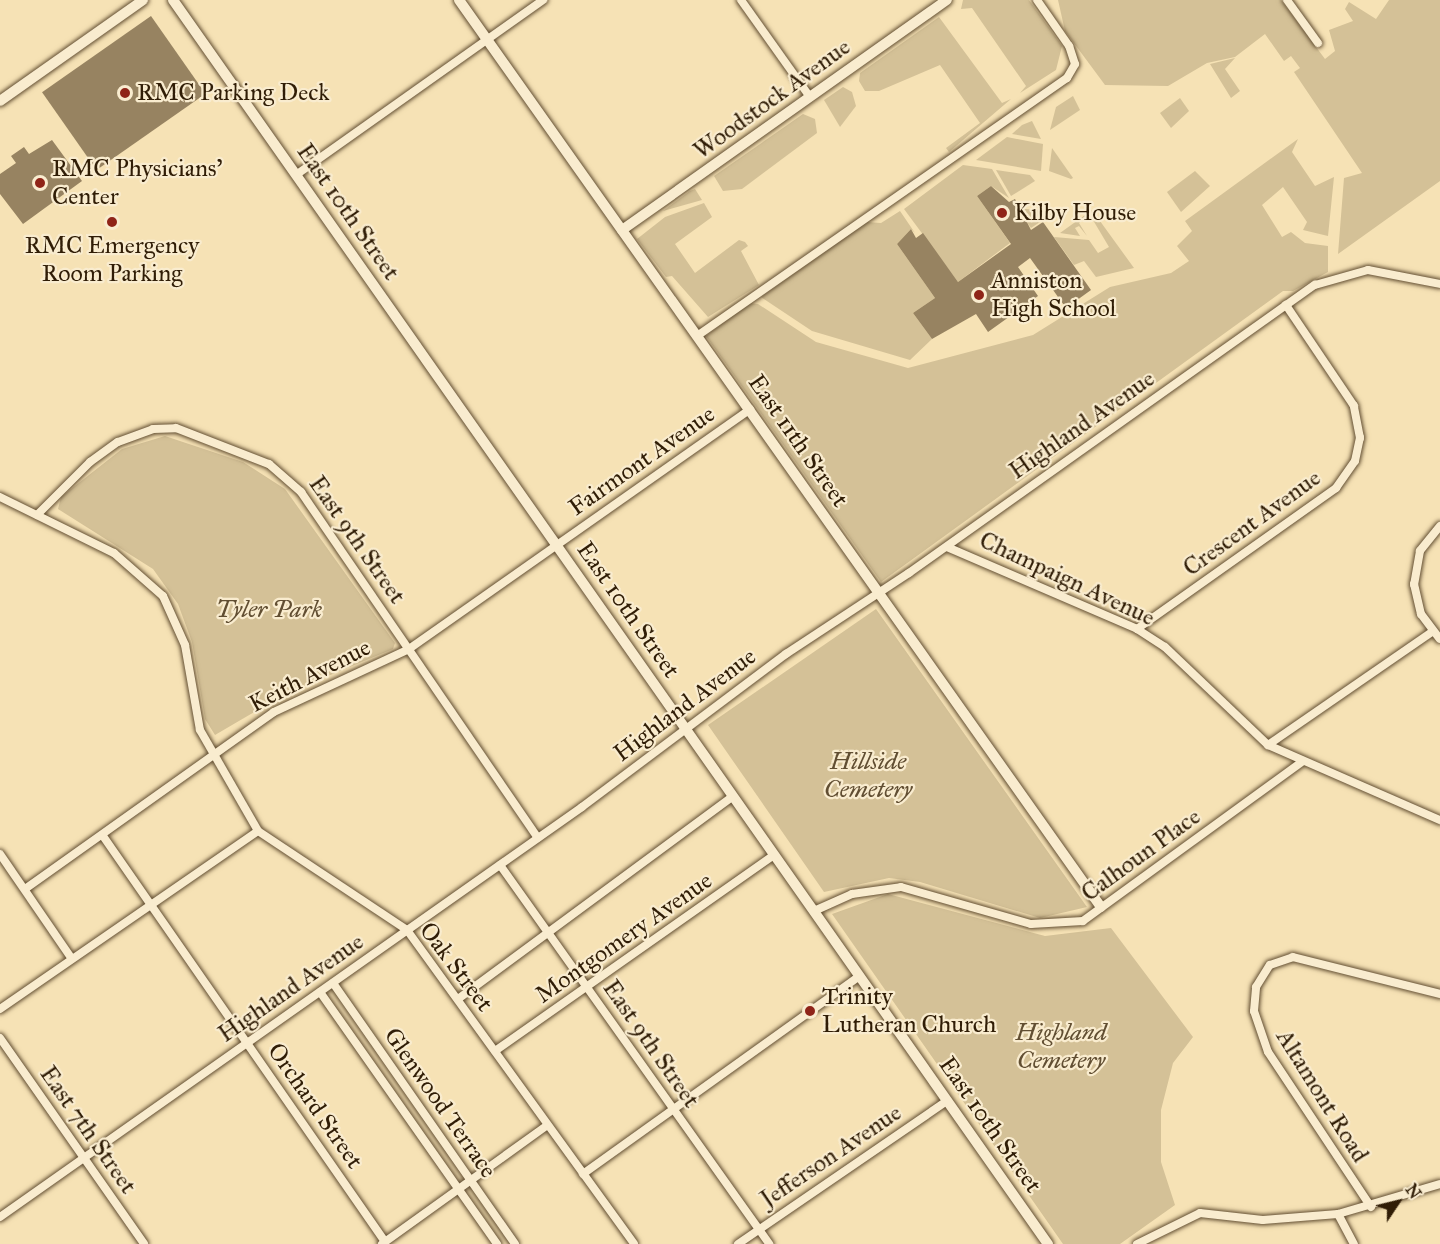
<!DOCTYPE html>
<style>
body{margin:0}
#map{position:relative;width:1440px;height:1244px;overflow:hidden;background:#f6e2b5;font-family:"IM FELL Great Primer",serif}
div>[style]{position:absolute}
.green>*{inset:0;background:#d4c197}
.building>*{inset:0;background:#978361;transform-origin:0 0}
.roads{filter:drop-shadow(0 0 2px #624e32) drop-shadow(0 0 2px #624e32)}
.minor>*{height:8px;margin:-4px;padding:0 4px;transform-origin:4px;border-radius:4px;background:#f9eccf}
.tertiary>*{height:10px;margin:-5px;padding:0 5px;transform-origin:5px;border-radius:5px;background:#f9eccf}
.dots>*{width:16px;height:16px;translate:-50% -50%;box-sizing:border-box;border:3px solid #f9eccf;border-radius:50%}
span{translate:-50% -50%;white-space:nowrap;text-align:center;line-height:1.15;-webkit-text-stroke:4.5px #f9eccf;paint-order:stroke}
.poi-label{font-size:24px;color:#301d06}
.left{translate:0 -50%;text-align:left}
.street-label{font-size:24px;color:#301d06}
.park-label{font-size:24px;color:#614e32;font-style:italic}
.north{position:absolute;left:1368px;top:1172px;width:60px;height:60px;-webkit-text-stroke:4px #f9eccf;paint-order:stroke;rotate:55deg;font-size:16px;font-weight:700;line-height:24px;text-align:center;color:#301d06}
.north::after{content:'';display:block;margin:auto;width:21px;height:27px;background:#301d06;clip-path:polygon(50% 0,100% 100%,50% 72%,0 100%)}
</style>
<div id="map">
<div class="green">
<div style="clip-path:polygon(963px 0,1029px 0,1062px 46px,1056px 70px,1020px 93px,1026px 86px,972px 8px,961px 9px)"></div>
<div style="clip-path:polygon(1058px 0,1281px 0,1325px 59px,1335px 51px,1329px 30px,1353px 21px,1345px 9px,1349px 2px,1376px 19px,1389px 0,1440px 0,1440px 181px,1338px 254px,1344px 178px,1362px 173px,1294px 72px,1300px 68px,1291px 56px,1284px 61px,1265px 34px,1235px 57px,1207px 63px,1168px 86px,1105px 85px,1065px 31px)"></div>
<div style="clip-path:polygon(939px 17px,1002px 103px,1011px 99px,949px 152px,946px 148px,980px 123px,940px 65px,879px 91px,865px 91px,859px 81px,860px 73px)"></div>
<div style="clip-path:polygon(1235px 58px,1225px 69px,1240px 91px,1231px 98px,1210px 64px)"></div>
<div style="clip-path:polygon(843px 87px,852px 92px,856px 106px,840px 127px,824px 100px)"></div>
<div style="clip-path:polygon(1073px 96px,1080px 110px,1050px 130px,1056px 107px)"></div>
<div style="clip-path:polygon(1180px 98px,1189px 111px,1171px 128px,1160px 113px)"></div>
<div style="clip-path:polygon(803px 114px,815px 119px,817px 133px,742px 189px,723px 191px,714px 176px)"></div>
<div style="clip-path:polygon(1032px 121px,1041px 139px,1012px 134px,1022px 125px)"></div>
<div style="clip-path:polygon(1007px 137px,1043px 144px,1041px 171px,976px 160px)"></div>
<div style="clip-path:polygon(1298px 139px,1292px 152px,1315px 186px,1334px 177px,1328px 236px,1303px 230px,1307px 222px,1283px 187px,1262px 205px,1282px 237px,1291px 232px,1305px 243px,1328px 246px,1328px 272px,1293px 291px,1283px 291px,881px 582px,706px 336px,749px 303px,758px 304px,816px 342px,908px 368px,1033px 335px,1110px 287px,1171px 273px,1189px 261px,1177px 246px,1192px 231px,1185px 221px)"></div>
<div style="clip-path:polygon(1052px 148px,1073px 178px,1071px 179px,1049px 171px)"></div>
<div style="clip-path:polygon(963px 165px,992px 169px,1009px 198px,991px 186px,977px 196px,1010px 243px,958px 282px,904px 209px)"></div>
<div style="clip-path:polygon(996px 170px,1030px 175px,1035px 181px,1011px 196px)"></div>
<div style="clip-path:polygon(1195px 171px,1210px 186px,1181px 212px,1167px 192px)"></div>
<div style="clip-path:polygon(695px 189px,702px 200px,663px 211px,690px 191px)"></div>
<div style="clip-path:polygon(704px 203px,712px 217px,675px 244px,695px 273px,739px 240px,745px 242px,748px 246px,741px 251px,759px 285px,708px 317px,672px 276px,666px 277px,637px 239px,665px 217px)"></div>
<div style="clip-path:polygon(1017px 208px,1055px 212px,1031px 228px)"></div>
<div style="clip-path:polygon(1092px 210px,1134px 268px,1096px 277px,1084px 261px,1074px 265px,1054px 237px,1089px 240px,1098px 253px,1109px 247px,1090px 215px,1079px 223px,1087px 236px,1079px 226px,1075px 228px,1080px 236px,1060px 233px)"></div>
<div style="clip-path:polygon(900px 211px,915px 233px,911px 229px,897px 244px,935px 298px,913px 313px,932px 339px,910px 360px,812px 331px,761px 297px,867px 222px,881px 223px)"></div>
<div style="clip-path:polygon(165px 436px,243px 462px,285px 489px,395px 643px,393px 649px,287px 693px,215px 735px,205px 719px,192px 642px,178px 604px,153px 569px,58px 509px,61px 497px,122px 449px)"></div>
<div style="clip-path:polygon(876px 609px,1087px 907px,1040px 918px,920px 882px,889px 878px,824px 892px,708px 725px)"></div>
<div style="clip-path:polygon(888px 894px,1045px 936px,1111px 928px,1193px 1037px,1173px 1063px,1161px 1110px,1161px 1162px,1175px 1205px,1120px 1244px,1063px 1244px,832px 914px)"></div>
</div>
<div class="building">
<div style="left:151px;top:16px;width:95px;height:133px;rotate:55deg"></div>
<div style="clip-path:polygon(52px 140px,82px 181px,23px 224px,0 194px,0 174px,16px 163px,11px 156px,24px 147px,29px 154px)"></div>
<div style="clip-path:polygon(991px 186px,1009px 202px,1015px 199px,1031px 230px,1043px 222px,1091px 290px,1066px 308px,1030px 258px,1018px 267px,1038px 296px,988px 332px,976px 314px,932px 339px,913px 313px,935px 298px,897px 244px,911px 229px,916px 238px,923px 233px,958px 282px,1011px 244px,977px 196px)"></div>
</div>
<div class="roads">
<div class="minor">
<div style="left:741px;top:0;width:119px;rotate:54.6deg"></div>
<div style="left:1287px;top:0;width:53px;rotate:54.2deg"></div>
<div style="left:296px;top:175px;width:303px;rotate:-35.3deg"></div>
<div style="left:697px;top:336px;width:451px;rotate:-34.9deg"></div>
<div style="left:1067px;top:78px;width:16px;rotate:-60deg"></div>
<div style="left:1075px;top:64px;width:19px;rotate:-108deg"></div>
<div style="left:1069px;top:46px;width:56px;rotate:-124.8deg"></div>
<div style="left:0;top:497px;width:127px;rotate:26.2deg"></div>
<div style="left:114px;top:553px;width:65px;rotate:41.3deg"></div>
<div style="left:163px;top:596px;width:54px;rotate:65.8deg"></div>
<div style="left:185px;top:645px;width:86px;rotate:80deg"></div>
<div style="left:200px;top:730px;width:116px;rotate:60.1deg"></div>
<div style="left:258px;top:831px;width:179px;rotate:33.6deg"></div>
<div style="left:407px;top:930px;width:387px;rotate:54.1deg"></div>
<div style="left:37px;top:515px;width:75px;rotate:-45deg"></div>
<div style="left:90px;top:462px;width:34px;rotate:-36deg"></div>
<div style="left:118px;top:442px;width:37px;rotate:-20deg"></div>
<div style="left:153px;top:429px;width:23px;rotate:-2deg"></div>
<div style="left:176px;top:428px;width:100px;rotate:21.2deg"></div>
<div style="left:269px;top:464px;width:43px;rotate:41.2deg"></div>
<div style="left:301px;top:492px;width:419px;rotate:55.6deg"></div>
<div style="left:1440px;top:526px;width:32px;rotate:129deg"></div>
<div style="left:1420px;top:551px;width:34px;rotate:100deg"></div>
<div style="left:1414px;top:584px;width:31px;rotate:77deg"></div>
<div style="left:1421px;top:614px;width:31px;rotate:53deg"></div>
<div style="left:947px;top:547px;width:207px;rotate:23.3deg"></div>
<div style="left:1137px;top:629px;width:33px;rotate:33deg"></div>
<div style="left:1165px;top:647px;width:142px;rotate:43.6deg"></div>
<div style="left:1268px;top:745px;width:188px;rotate:23.6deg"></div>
<div style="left:1137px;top:629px;width:244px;rotate:-35.3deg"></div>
<div style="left:1336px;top:488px;width:33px;rotate:-55deg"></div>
<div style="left:1355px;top:461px;width:24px;rotate:-78deg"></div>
<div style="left:1360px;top:438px;width:33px;rotate:-101deg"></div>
<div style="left:1354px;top:406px;width:122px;rotate:-124deg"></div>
<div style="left:1268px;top:745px;width:199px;rotate:-34.6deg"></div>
<div style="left:103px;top:836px;width:494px;rotate:55.2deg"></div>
<div style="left:0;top:854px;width:127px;rotate:55.6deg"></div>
<div style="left:500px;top:865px;width:465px;rotate:54.6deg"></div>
<div style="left:25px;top:889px;width:305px;rotate:-35.4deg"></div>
<div style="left:274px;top:712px;width:149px;rotate:-25deg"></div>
<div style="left:409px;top:649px;width:417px;rotate:-35.1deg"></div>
<div style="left:814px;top:911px;width:42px;rotate:-24.1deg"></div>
<div style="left:852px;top:894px;width:49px;rotate:-8.1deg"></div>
<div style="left:901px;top:887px;width:135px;rotate:15.9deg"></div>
<div style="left:1031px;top:924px;width:52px;rotate:-3.3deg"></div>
<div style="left:1083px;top:921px;width:271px;rotate:-36deg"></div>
<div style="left:333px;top:983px;width:318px;rotate:55.1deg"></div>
<div style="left:320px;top:992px;width:308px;rotate:54.9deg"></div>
<div style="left:458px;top:999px;width:342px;rotate:-36.4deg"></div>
<div style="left:0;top:1009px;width:313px;rotate:-34.6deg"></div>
<div style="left:0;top:1038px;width:251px;rotate:55deg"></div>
<div style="left:495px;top:1051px;width:341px;rotate:-35.1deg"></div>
<div style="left:583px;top:1174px;width:340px;rotate:-35.6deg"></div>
<div style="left:1371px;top:1207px;width:186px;rotate:-123.6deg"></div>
<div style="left:1268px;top:1052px;width:43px;rotate:-108.9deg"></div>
<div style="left:1254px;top:1011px;width:24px;rotate:-85deg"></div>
<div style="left:1256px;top:987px;width:26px;rotate:-58deg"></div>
<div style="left:1270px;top:965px;width:24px;rotate:-19deg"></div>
<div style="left:1293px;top:957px;width:152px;rotate:14.1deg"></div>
<div style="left:1338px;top:1214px;width:34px;rotate:62deg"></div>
<div style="left:0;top:1217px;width:712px;rotate:-35.16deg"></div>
<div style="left:582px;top:807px;width:255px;rotate:-36.9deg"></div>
<div style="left:786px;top:654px;width:147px;rotate:-33.4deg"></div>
<div style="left:909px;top:573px;width:498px;rotate:-35.4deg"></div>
<div style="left:1315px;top:285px;width:55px;rotate:-15.8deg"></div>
<div style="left:1368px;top:270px;width:73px;rotate:11deg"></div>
<div style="left:382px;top:1244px;width:202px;rotate:-35.7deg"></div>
<div style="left:738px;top:1244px;width:253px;rotate:-34.4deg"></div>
<div style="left:1137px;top:1244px;width:70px;rotate:-26.2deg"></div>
<div style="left:1200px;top:1213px;width:63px;rotate:6.3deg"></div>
<div style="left:1263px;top:1220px;width:75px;rotate:-4.6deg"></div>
<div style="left:1338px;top:1214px;width:106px;rotate:-16.4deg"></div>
</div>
<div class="tertiary">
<div style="left:173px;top:0;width:1521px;rotate:54.88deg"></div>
<div style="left:459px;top:0;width:1111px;rotate:54.71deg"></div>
<div style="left:0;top:101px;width:175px;rotate:-35.2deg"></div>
<div style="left:622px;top:230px;width:398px;rotate:-35.3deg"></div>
</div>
</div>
<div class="dots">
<div style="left:125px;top:93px;background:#8f2418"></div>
<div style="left:40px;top:183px;background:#8f2418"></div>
<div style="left:1002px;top:213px;background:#8f2418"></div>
<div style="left:112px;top:222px;background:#8f2418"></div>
<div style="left:979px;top:295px;background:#8f2418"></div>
<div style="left:810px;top:1011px;background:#8f2418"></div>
</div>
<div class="poi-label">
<span class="left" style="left:137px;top:93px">RMC Parking Deck</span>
<span class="left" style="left:52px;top:183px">RMC Physicians'<br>Center</span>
<span class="left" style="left:1014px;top:213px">Kilby House</span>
<span style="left:112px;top:260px">RMC Emergency<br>Room Parking</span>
<span class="left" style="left:991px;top:295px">Anniston<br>High School</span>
<span class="left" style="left:822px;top:1011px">Trinity<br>Lutheran Church</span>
</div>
<div class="street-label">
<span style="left:772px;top:99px;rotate:-36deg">Woodstock Avenue</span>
<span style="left:348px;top:212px;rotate:55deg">East 10th Street</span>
<span style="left:1082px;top:425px;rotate:-35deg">Highland Avenue</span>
<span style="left:798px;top:441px;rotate:55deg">East 11th Street</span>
<span style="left:642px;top:461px;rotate:-35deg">Fairmont Avenue</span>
<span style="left:1252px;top:523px;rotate:-36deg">Crescent Avenue</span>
<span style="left:357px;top:540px;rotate:55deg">East 9th Street</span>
<span style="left:1067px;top:579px;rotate:25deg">Champaign Avenue</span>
<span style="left:628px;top:610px;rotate:55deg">East 10th Street</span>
<span style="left:310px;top:676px;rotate:-27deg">Keith Avenue</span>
<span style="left:685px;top:705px;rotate:-37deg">Highland Avenue</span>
<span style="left:1141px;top:855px;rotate:-36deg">Calhoun Place</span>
<span style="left:624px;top:938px;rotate:-35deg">Montgomery Avenue</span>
<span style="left:456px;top:967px;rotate:53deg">Oak Street</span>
<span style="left:291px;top:988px;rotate:-35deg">Highland Avenue</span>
<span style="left:651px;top:1044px;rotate:55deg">East 9th Street</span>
<span style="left:1322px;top:1096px;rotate:58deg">Altamont Road</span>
<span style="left:440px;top:1103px;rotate:55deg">Glenwood Terrace</span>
<span style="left:315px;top:1106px;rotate:55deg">Orchard Street</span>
<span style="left:990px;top:1125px;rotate:55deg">East 10th Street</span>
<span style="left:88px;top:1130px;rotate:55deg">East 7th Street</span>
<span style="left:831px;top:1156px;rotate:-34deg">Jefferson Avenue</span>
</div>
<div class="park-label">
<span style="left:269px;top:610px">Tyler Park</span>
<span style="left:868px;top:776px">Hillside<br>Cemetery</span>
<span style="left:1061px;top:1047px">Highland<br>Cemetery</span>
</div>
<div class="north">N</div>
</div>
